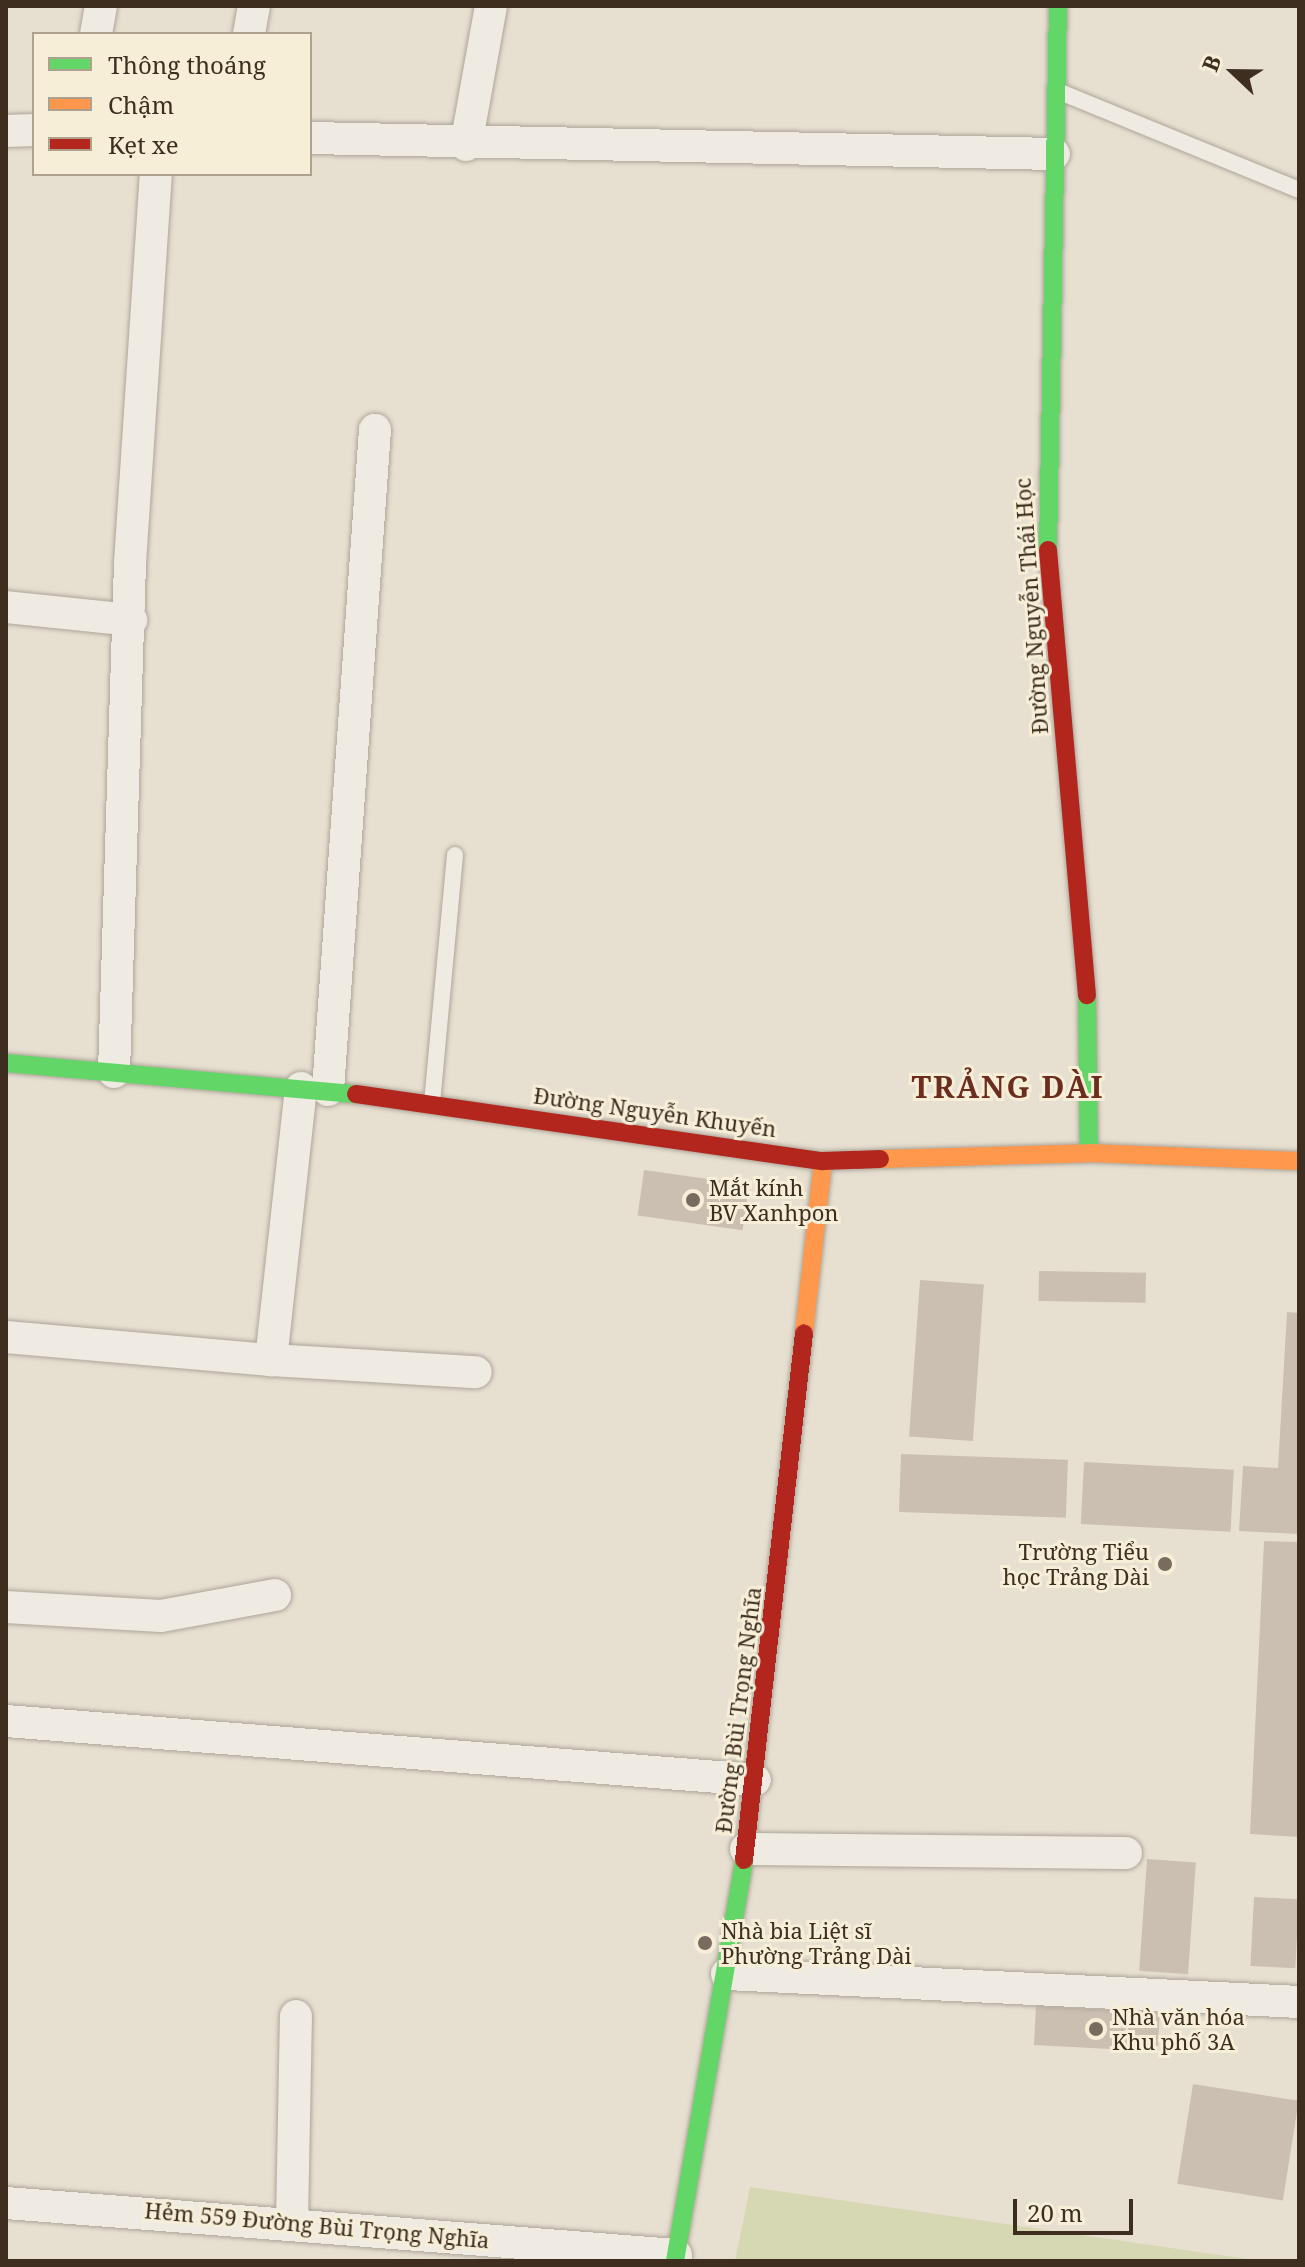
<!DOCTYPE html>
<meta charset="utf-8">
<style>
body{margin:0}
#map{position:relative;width:1305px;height:2267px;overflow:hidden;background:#e7e0d1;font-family:"Noto Serif",serif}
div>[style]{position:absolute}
.green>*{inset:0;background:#d6d7b3}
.building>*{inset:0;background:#cbbfb2;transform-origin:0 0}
.roads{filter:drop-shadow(0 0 2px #ada599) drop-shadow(0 0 2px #ada599)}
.lane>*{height:16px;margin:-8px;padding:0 8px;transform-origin:8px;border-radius:8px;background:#efebe3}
.street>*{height:32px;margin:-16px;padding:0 16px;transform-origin:16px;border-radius:16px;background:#efebe3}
.fast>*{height:18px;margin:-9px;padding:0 9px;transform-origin:9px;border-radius:9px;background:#63d668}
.slow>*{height:18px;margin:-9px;padding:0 9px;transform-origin:9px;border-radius:9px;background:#ff974d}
.jam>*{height:18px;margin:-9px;padding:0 9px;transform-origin:9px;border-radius:9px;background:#b3261e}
.dots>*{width:22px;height:22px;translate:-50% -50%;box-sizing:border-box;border:4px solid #f7eed8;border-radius:50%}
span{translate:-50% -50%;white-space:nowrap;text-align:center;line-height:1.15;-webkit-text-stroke:6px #f7eed8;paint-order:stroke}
.street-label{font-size:22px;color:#3d2e20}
.poi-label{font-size:22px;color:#3d2e20}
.left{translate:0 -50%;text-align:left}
.right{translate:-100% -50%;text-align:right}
.district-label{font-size:30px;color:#6b2e1e;font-weight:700;letter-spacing:2px}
.frame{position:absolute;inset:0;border:8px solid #3d2e20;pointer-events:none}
.legend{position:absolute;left:32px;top:32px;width:280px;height:144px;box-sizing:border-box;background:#f7eed8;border:2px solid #ada18e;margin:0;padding:10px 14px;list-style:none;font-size:24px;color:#3d2e20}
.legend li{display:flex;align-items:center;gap:16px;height:40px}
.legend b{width:40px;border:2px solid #ada18e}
.north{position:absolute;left:1193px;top:32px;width:80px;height:80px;-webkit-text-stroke:6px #f7eed8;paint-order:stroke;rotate:292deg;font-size:22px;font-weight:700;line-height:32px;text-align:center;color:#3d2e20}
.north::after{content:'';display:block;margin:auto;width:28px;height:36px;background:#3d2e20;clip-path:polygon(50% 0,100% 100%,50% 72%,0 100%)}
.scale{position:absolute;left:1013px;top:2199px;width:120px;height:36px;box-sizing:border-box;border:4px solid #3d2e20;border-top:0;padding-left:10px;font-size:24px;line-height:28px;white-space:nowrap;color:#3d2e20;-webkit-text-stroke:6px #f7eed8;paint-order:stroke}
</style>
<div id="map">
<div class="green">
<div style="clip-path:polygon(750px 2187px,1261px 2261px,735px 2261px)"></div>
</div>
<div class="building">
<div style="left:644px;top:1170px;width:106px;height:46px;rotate:8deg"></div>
<div style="left:1039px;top:1271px;width:107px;height:30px;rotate:1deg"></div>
<div style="left:920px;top:1280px;width:64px;height:157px;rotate:4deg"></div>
<div style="clip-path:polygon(1287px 1312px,1299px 1313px,1299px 1534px,1239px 1531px,1243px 1466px,1278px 1468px)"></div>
<div style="left:901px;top:1454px;width:167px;height:58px;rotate:2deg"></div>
<div style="left:1084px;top:1462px;width:150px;height:62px;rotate:3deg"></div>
<div style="clip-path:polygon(1264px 1541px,1299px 1542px,1299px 1837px,1250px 1834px)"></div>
<div style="left:1147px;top:1859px;width:49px;height:112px;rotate:4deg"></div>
<div style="left:1254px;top:1897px;width:45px;height:69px;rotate:3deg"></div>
<div style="left:1036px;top:2006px;width:124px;height:39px;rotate:3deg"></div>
<div style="left:1193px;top:2084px;width:107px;height:101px;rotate:9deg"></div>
</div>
<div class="roads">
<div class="lane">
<div style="left:1060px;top:92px;width:258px;rotate:22.3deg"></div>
<div style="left:432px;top:1103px;width:249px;rotate:-84.7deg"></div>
</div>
<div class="street">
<div style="left:96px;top:34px;width:28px;rotate:-80deg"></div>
<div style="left:249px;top:34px;width:28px;rotate:-80deg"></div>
<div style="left:6px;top:131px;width:28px;rotate:-2deg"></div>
<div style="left:310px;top:138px;width:744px;rotate:1.23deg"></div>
<div style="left:466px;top:145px;width:141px;rotate:-79.8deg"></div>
<div style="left:6px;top:607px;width:126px;rotate:5.9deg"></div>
<div style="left:114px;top:1072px;width:509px;rotate:-88.2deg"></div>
<div style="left:130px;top:563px;width:390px;rotate:-86.2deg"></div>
<div style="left:301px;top:1088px;width:274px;rotate:96.3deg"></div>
<div style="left:271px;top:1360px;width:205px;rotate:3.4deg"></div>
<div style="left:328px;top:1090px;width:662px;rotate:-85.93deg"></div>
<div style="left:6px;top:1337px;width:266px;rotate:5deg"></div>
<div style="left:6px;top:1607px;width:155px;rotate:3.3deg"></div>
<div style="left:161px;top:1616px;width:116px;rotate:-10.4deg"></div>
<div style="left:6px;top:1721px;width:751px;rotate:4.5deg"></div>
<div style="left:746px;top:1849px;width:380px;rotate:0.6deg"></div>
<div style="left:727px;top:1974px;width:573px;rotate:2.8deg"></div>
<div style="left:6px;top:2203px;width:672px;rotate:4.44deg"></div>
<div style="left:292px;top:2222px;width:206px;rotate:-88.9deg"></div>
</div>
<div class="fast">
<div style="left:1048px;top:550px;width:544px;rotate:-88.95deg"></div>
<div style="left:1087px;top:995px;width:158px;rotate:89.3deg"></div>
<div style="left:6px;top:1063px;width:351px;rotate:5.1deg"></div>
<div style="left:675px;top:2261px;width:407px;rotate:-80.2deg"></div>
</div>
<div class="slow">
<div style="left:880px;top:1159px;width:209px;rotate:-1.6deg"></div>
<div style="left:1089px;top:1153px;width:210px;rotate:2.2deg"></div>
<div style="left:804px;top:1333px;width:173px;rotate:-83.7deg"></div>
</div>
<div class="jam">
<div style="left:1048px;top:550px;width:447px;rotate:85deg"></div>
<div style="left:356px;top:1094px;width:472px;rotate:8.2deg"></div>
<div style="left:823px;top:1161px;width:57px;rotate:-2deg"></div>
<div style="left:744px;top:1860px;width:530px;rotate:-83.5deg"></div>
</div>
</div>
<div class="dots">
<div style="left:693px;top:1200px;background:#786c5e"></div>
<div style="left:1165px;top:1564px;background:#786c5e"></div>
<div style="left:705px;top:1943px;background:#786c5e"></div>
<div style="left:1096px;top:2029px;background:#786c5e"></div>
</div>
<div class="street-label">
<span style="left:1031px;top:606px;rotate:-94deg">Đường Nguyễn Thái Học</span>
<span style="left:655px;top:1112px;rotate:8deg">Đường Nguyễn Khuyến</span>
<span style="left:738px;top:1710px;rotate:-83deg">Đường Bùi Trọng Nghĩa</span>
<span style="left:317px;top:2225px;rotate:5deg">Hẻm 559 Đường Bùi Trọng Nghĩa</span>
</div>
<div class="poi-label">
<span class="left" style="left:709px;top:1200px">Mắt kính<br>BV Xanhpon</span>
<span class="right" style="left:1149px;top:1564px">Trường Tiểu<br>học Trảng Dài</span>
<span class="left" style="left:721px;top:1943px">Nhà bia Liệt sĩ<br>Phường Trảng Dài</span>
<span class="left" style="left:1112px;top:2029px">Nhà văn hóa<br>Khu phố 3A</span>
</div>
<div class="district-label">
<span style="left:1008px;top:1087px">TRẢNG DÀI</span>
</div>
<div class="frame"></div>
<ul class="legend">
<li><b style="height:10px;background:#63d668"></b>Thông thoáng</li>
<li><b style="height:10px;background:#ff974d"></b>Chậm</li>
<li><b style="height:10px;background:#b3261e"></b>Kẹt xe</li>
</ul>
<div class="north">B</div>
<div class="scale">20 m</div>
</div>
